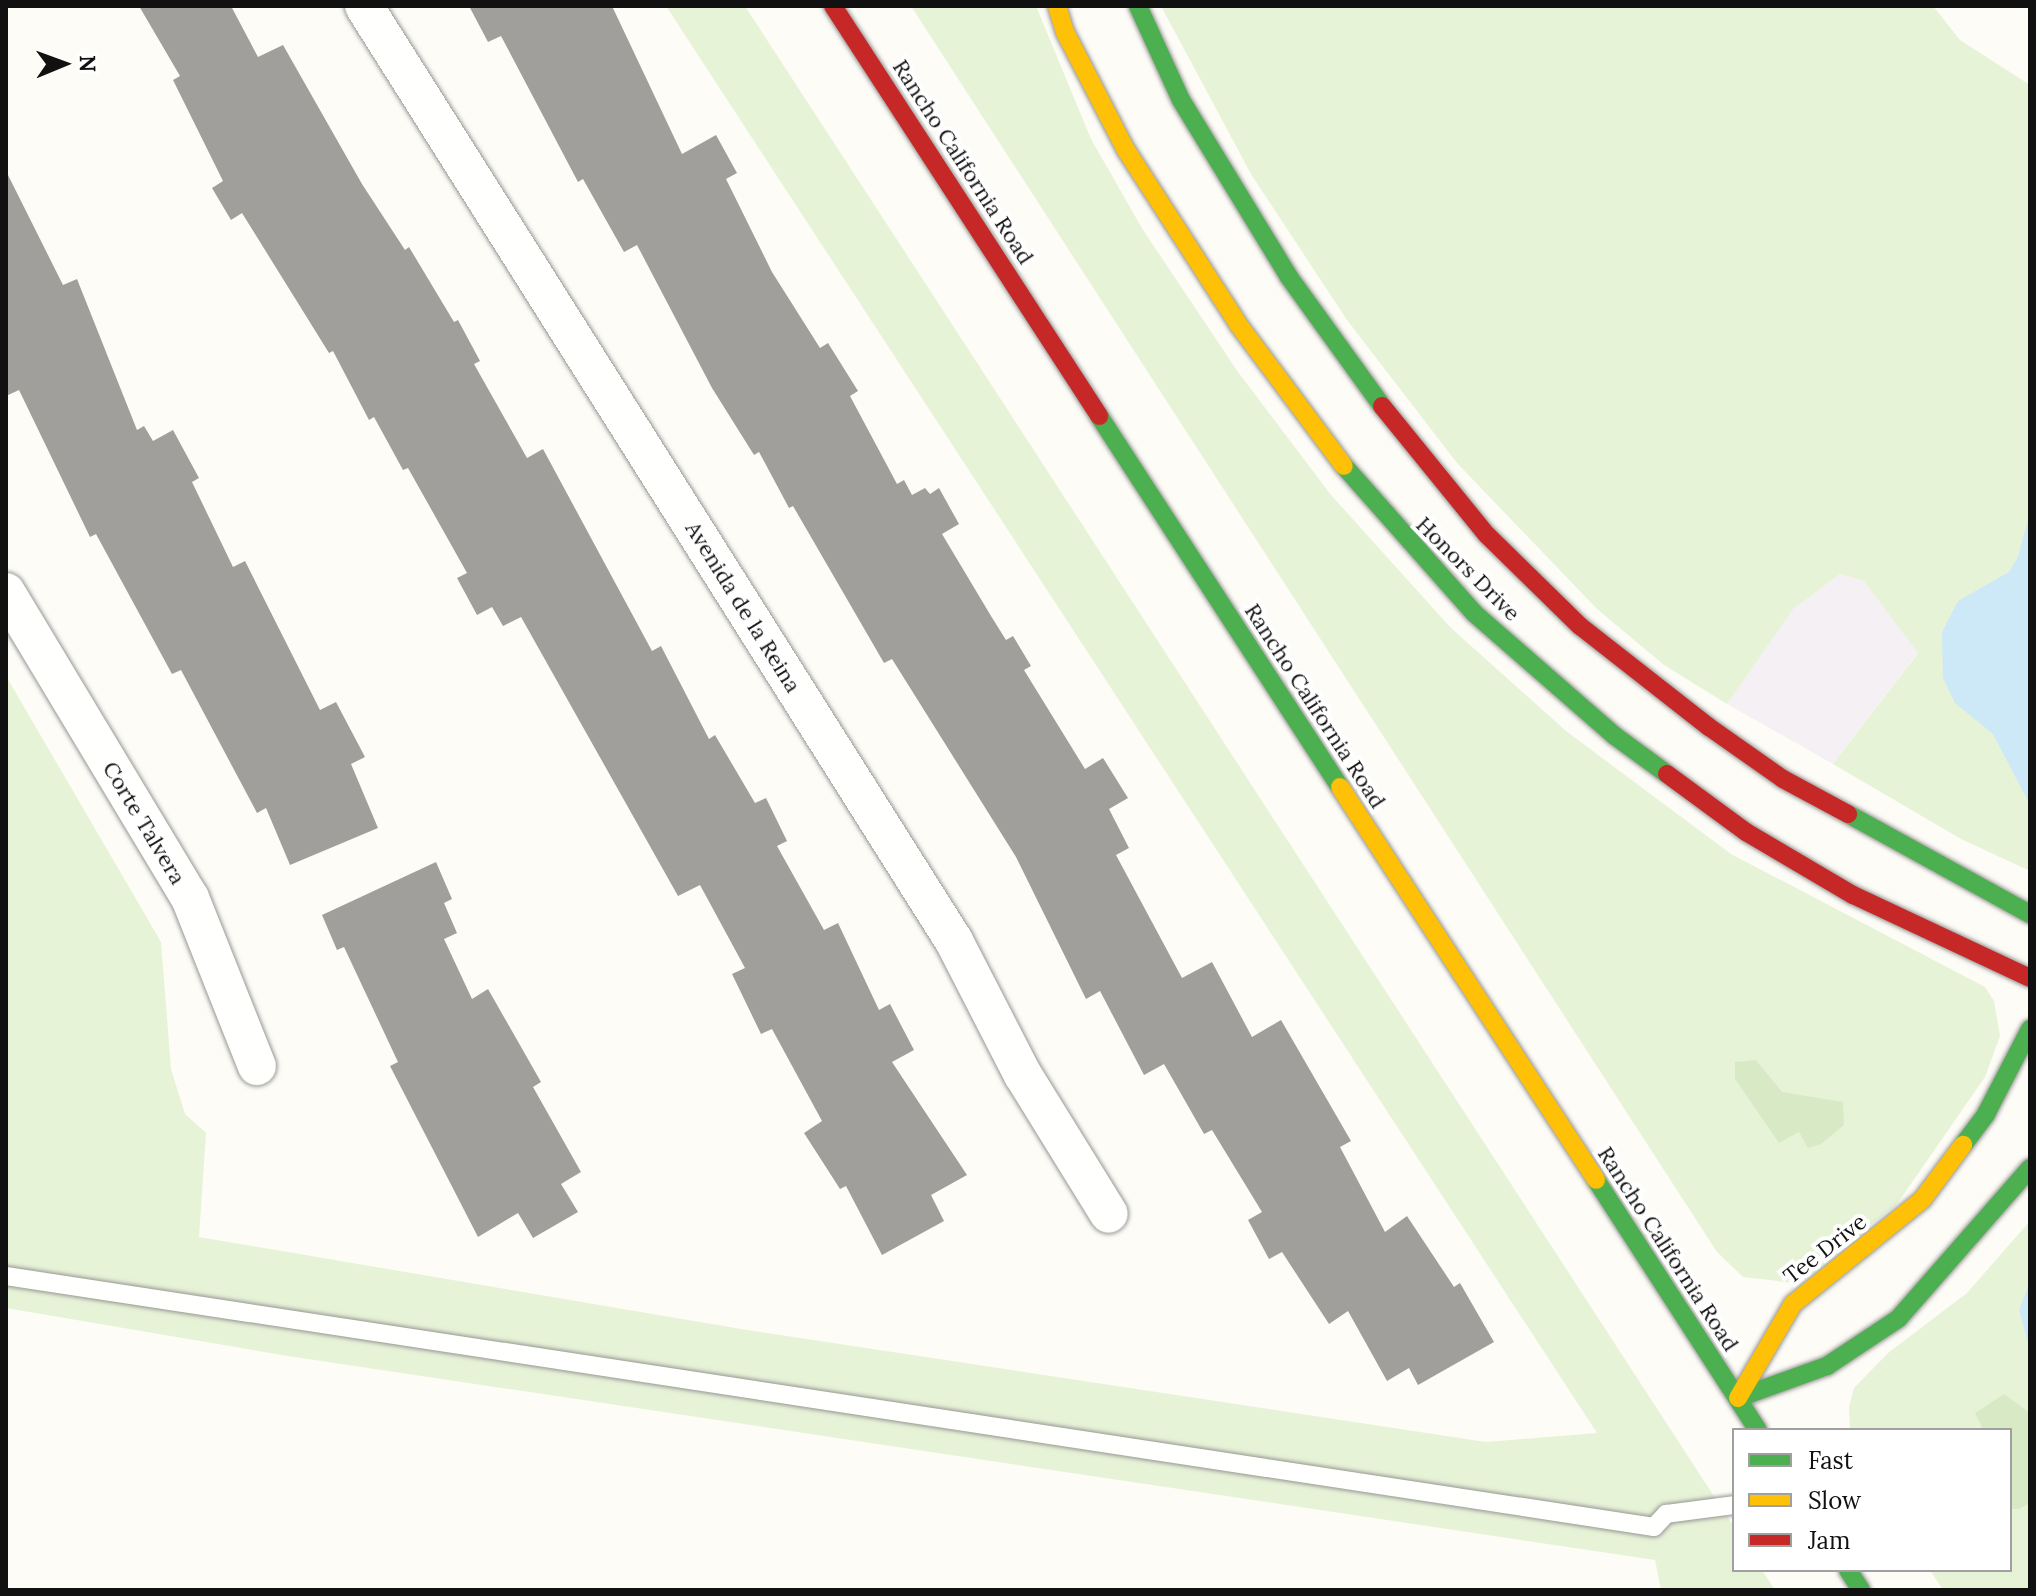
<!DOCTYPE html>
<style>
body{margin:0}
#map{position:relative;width:2036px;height:1596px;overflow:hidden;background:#fdfcf7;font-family:Lora,serif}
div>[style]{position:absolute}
.industrial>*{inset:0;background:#f5f0f3}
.green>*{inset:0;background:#e7f3d7}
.forest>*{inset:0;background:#d8eac5}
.water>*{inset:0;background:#cde8f7}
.building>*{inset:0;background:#a19f9c}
.roads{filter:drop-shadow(0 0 2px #979795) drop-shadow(0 0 2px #979795)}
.lane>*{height:18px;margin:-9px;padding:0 9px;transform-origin:9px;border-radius:9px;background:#fffffe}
.street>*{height:38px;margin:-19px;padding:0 19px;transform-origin:19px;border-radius:19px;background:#fffffe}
.fast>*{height:18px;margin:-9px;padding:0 9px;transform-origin:9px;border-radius:9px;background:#4caf50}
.slow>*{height:18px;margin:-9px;padding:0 9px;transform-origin:9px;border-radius:9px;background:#ffc107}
.jam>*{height:18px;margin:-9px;padding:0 9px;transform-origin:9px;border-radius:9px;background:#c62828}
span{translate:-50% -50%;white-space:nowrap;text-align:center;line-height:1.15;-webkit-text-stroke:8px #fff;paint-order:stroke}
.street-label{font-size:22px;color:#111}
.frame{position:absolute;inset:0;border:8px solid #111;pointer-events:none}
.legend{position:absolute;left:1732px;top:1428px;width:280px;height:144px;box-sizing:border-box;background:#fff;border:2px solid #a0a0a0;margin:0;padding:10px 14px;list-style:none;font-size:24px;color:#111}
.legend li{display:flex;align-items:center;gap:16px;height:40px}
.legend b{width:40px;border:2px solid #a0a0a0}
.north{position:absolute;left:24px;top:24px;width:80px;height:80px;-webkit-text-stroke:6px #fff;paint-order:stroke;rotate:89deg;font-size:22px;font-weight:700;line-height:32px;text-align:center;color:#111}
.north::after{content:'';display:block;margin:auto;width:28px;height:36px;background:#111;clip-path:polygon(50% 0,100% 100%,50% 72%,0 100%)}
</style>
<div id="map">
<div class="industrial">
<div style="clip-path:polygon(1840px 574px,1864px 581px,1918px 652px,1833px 764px,1727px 704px,1792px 609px)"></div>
</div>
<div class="green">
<div style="clip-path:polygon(666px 6px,745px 6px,1734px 1527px,1734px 1570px,1762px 1570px,1775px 1590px,1661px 1590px,1655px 1560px,288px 1356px,6px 1308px,6px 676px,161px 942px,171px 1069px,185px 1114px,206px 1133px,199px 1237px,741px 1329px,1486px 1442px,1597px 1433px)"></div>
<div style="clip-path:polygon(911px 6px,1036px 6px,1091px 139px,1143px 230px,1238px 372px,1331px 495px,1450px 627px,1566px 731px,1731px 854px,1985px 987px,1994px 1001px,2000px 1036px,1985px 1077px,1897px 1204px,1795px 1283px,1743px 1277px,1717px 1252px)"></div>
<div style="clip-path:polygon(1161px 6px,1933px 6px,1960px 40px,2030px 85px,2030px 871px,1961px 839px,1833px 764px,1918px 653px,1864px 581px,1840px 574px,1793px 609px,1727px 704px,1664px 665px,1597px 609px,1457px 463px,1347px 320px,1251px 174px)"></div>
<div style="clip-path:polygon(2030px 1221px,2030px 1281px,2019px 1310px,2030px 1351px,2030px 1590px,1943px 1590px,1930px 1570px,2010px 1570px,2010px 1430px,1850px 1430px,1849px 1407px,1854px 1388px,1888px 1353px,1967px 1293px)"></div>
</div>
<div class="forest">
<div style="clip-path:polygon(1756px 1060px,1782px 1092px,1843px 1102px,1844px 1125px,1821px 1144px,1808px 1148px,1799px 1132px,1779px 1143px,1735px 1079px,1735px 1062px)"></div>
<div style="clip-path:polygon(2004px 1394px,2030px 1413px,2030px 1503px,2019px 1509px,2010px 1509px,2010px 1430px,1983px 1430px,1975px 1413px)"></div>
</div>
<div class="water">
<div style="clip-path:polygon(2030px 512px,2030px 805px,1993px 734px,1955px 703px,1943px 678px,1942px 632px,1958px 601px,2009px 572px,2018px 557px)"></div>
<div style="clip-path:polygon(2030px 1281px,2030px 1351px,2019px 1310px)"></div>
</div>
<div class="building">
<div style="clip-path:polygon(139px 6px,231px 6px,258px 57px,283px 45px,362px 184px,405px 250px,409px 247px,454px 322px,458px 320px,480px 361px,474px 364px,527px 458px,543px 449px,652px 651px,661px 646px,709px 739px,715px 735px,755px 803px,766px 798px,787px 841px,777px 846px,824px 930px,838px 923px,879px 1010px,890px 1004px,914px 1050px,892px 1062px,967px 1175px,931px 1195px,944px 1221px,882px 1255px,846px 1186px,840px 1189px,804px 1133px,822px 1121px,772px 1029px,761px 1034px,732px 974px,745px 968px,700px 885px,678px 896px,521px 617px,503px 626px,492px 607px,477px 615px,457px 578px,467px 573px,408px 468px,403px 470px,374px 417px,369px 420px,333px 351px,329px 353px,242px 213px,231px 220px,212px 188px,223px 181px,173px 80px,180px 76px)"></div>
<div style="clip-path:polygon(469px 6px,612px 6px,682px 154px,716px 135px,737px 173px,726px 179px,772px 272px,820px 348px,828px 343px,858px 391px,850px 396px,897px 484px,904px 480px,912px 495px,925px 488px,930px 494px,939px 488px,959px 524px,942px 534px,991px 616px,1006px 640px,1013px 636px,1031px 666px,1024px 670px,1085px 769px,1103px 758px,1128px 798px,1109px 809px,1129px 848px,1116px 855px,1182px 978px,1212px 962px,1252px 1037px,1281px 1020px,1351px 1141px,1340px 1147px,1385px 1232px,1407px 1216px,1454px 1287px,1460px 1283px,1494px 1342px,1418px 1385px,1409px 1368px,1387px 1381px,1348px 1311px,1329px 1324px,1282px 1252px,1269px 1259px,1248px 1220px,1262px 1212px,1212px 1130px,1204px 1134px,1164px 1064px,1144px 1075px,1100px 991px,1086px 999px,1016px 857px,892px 659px,884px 663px,793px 506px,789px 508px,759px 452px,754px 455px,712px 388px,637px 245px,624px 252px,583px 179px,578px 182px,501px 36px,488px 42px)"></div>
<div style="clip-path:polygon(6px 171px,63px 285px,77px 279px,137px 430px,144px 426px,153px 441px,173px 430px,199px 478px,192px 482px,233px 567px,245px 561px,320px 710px,336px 702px,365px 757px,351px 764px,378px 828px,290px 865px,266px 808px,257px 813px,181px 670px,172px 674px,96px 534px,90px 537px,19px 390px,6px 396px)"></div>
<div style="clip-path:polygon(436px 862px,452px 899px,444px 903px,457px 933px,444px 939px,472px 999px,488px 989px,541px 1082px,533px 1087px,581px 1172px,561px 1184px,578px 1212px,533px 1238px,518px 1213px,478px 1237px,390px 1066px,398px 1062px,344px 947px,337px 950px,322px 915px)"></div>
</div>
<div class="roads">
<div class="lane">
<div style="left:6px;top:1276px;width:1667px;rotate:8.66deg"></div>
<div style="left:1654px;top:1527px;width:18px;rotate:-47deg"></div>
<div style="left:1666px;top:1514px;width:69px;rotate:-7.5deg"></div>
</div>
<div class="street">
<div style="left:364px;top:6px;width:1106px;rotate:57.75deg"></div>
<div style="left:954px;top:941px;width:151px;rotate:62.8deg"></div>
<div style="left:1023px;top:1075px;width:163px;rotate:58.3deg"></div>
<div style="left:6px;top:592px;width:357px;rotate:59deg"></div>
<div style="left:190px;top:898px;width:181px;rotate:68.3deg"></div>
</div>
<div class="fast">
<div style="left:1138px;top:6px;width:103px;rotate:65.4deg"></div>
<div style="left:1181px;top:100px;width:207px;rotate:58.6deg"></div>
<div style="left:1289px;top:277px;width:159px;rotate:54.2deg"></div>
<div style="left:1099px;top:416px;width:442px;rotate:57deg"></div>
<div style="left:1344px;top:466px;width:196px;rotate:48.5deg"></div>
<div style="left:1474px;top:613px;width:187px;rotate:41.1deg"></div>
<div style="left:1615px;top:736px;width:64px;rotate:36.2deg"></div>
<div style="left:1848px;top:814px;width:208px;rotate:28.8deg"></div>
<div style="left:1963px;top:1145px;width:39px;rotate:-53deg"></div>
<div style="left:1986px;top:1114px;width:96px;rotate:-62.6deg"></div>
<div style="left:1596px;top:1180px;width:298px;rotate:57.1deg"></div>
<div style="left:1738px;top:1398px;width:95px;rotate:-19.8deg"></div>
<div style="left:1827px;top:1366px;width:85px;rotate:-33.5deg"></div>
<div style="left:1898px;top:1319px;width:201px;rotate:-48.8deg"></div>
<div style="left:1848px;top:1570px;width:24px;rotate:57deg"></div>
</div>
<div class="slow">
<div style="left:1057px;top:6px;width:27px;rotate:73deg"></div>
<div style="left:1065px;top:32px;width:133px;rotate:62.7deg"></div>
<div style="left:1126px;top:150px;width:207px;rotate:57.2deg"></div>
<div style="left:1238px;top:324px;width:177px;rotate:53.3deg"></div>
<div style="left:1340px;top:787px;width:469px;rotate:56.9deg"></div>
<div style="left:1738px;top:1398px;width:109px;rotate:-59.7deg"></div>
<div style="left:1793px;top:1304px;width:166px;rotate:-38.9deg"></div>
<div style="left:1922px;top:1200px;width:69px;rotate:-53.3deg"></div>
</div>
<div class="jam">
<div style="left:833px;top:6px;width:489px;rotate:57deg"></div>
<div style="left:1382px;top:406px;width:166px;rotate:50.9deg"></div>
<div style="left:1487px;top:535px;width:130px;rotate:44.4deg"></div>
<div style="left:1580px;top:626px;width:164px;rotate:38.1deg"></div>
<div style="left:1709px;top:727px;width:90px;rotate:35.1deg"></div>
<div style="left:1783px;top:779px;width:74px;rotate:28.3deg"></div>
<div style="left:1667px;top:774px;width:98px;rotate:36.3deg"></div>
<div style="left:1746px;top:832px;width:124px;rotate:30.5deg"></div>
<div style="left:1853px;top:895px;width:195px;rotate:25.1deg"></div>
</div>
</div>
<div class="street-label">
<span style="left:963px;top:162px;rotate:57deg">Rancho California Road</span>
<span style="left:1468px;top:569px;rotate:45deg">Honors Drive</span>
<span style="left:743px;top:607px;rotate:58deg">Avenida de la Reina</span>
<span style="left:1315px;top:706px;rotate:57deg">Rancho California Road</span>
<span style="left:144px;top:823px;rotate:59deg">Corte Talvera</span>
<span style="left:1668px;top:1249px;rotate:57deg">Rancho California Road</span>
<span style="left:1825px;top:1249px;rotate:-38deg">Tee Drive</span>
</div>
<div class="frame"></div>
<ul class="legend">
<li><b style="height:10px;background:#4caf50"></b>Fast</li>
<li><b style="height:10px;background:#ffc107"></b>Slow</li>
<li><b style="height:10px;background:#c62828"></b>Jam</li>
</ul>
<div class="north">N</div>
</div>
